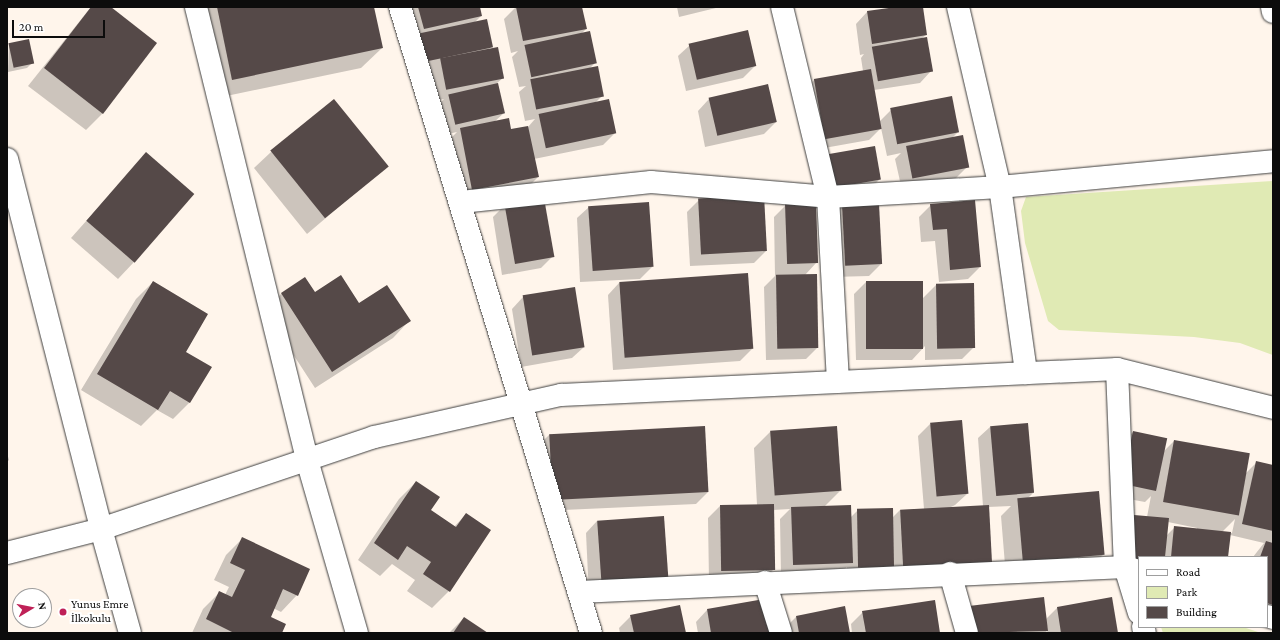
<!DOCTYPE html>
<meta charset="utf-8">
<style>
body{margin:0}
#map{position:relative;width:1280px;height:640px;overflow:hidden;background:#fff5eb;font-family:"Crimson Pro",serif}
div>[style]{position:absolute}
.green>*{inset:0;background:#e0eab4}
.shadow>*{inset:0;background:#0003}
.building>*{inset:0;background:#554948;transform-origin:0 0}
.roads{filter:drop-shadow(0 0 1px #3f3f3f) drop-shadow(0 0 1px #3f3f3f)}
.minor>*{height:22px;margin:-11px;padding:0 11px;transform-origin:11px;border-radius:11px;background:#fff}
.tertiary>*{height:22px;margin:-11px;padding:0 11px;transform-origin:11px;border-radius:11px;background:#fff}
.dots>*{width:11px;height:11px;translate:-50% -50%;box-sizing:border-box;border:2px solid #fff;border-radius:50%}
span{translate:-50% -50%;white-space:nowrap;text-align:center;line-height:1.15;-webkit-text-stroke:4px #fff;paint-order:stroke}
.poi-label{font-size:12px;color:#0c0c0c}
.left{translate:0 -50%;text-align:left}
.frame{position:absolute;inset:0;border:8px solid #0c0c0c;pointer-events:none}
.legend{position:absolute;left:1138px;top:556px;width:130px;height:72px;box-sizing:border-box;background:#fff;border:1px solid #9e9e9e;margin:0;padding:5px 7px;list-style:none;font-size:12px;color:#0c0c0c}
.legend li{display:flex;align-items:center;gap:8px;height:20px}
.legend b{width:20px;border:1px solid #9e9e9e}
.north{position:absolute;left:12px;top:588px;width:40px;height:40px;box-sizing:border-box;background:#fff;border:1px solid #9e9e9e;border-radius:50%;rotate:80deg;font-size:11px;font-weight:700;line-height:16px;text-align:center;color:#0c0c0c}
.north::after{content:'';display:block;margin:auto;width:14px;height:18px;background:#bf2157;clip-path:polygon(50% 0,100% 100%,50% 72%,0 100%)}
.scale{position:absolute;left:12px;top:20px;width:93px;height:18px;box-sizing:border-box;border:2px solid #0c0c0c;border-top:0;padding-left:5px;font-size:12px;line-height:14px;white-space:nowrap;color:#0c0c0c;-webkit-text-stroke:3px #fff;paint-order:stroke}
</style>
<div id="map">
<div class="green">
<div style="clip-path:polygon(1273px 181px,1273px 355px,1240px 343px,1194px 337px,1059px 330px,1048px 321px,1025px 243px,1021px 211px,1026px 197px)"></div>
<div style="clip-path:polygon(1161px 627px,1243px 627px,1261px 633px,1163px 633px)"></div>
</div>
<div class="shadow">
<div style="clip-path:polygon(91px 7px,109px 7px,103px 113px,86px 130px,28px 86px)"></div>
<div style="clip-path:polygon(192px 7px,373px 7px,382px 48px,361px 68px,212px 99px)"></div>
<div style="clip-path:polygon(409px 7px,479px 7px,481px 16px,474px 23px,492px 46px,487px 51px,503px 78px,497px 83px,504px 113px,494px 122px,510px 130px,528px 127px,535px 119px,525px 121px,519px 92px,526px 86px,519px 87px,512px 57px,518px 51px,511px 53px,504px 19px,516px 7px,581px 7px,586px 29px,581px 34px,595px 63px,590px 68px,603px 95px,595px 103px,615px 133px,603px 145px,534px 159px,538px 177px,526px 189px,460px 201px,448px 141px,457px 132px,443px 135px,437px 106px,444px 99px,434px 101px,428px 72px,432px 68px,411px 72px)"></div>
<div style="clip-path:polygon(677px 7px,720px 7px,679px 17px)"></div>
<div style="clip-path:polygon(903px 7px,922px 7px,926px 35px,922px 38px,931px 71px,920px 83px,874px 90px,880px 121px,891px 110px,958px 132px,952px 138px,968px 166px,956px 178px,902px 190px,895px 159px,901px 153px,887px 156px,881px 128px,869px 140px,813px 150px,802px 92px,814px 80px,863px 71px,861px 58px,864px 54px,860px 55px,856px 24px,867px 12px)"></div>
<div style="clip-path:polygon(9px 44px,33px 62px,27px 68px,8px 72px)"></div>
<div style="clip-path:polygon(690px 45px,755px 66px,743px 78px,686px 91px,678px 56px)"></div>
<div style="clip-path:polygon(709px 99px,776px 122px,764px 134px,705px 147px,698px 111px)"></div>
<div style="clip-path:polygon(271px 152px,387px 166px,307px 234px,254px 168px)"></div>
<div style="clip-path:polygon(146px 154px,134px 262px,118px 279px,71px 238px)"></div>
<div style="clip-path:polygon(825px 156px,880px 179px,868px 191px,819px 199px)"></div>
<div style="clip-path:polygon(699px 200px,766px 251px,754px 263px,690px 266px,687px 212px)"></div>
<div style="clip-path:polygon(505px 205px,553px 256px,541px 268px,502px 275px,493px 217px)"></div>
<div style="clip-path:polygon(786px 205px,817px 262px,805px 275px,817px 348px,806px 359px,766px 360px,764px 287px,775px 276px,774px 217px)"></div>
<div style="clip-path:polygon(931px 205px,980px 267px,968px 279px,939px 282px,935px 241px,921px 242px,919px 217px)"></div>
<div style="clip-path:polygon(589px 207px,652px 267px,640px 279px,580px 282px,577px 218px)"></div>
<div style="clip-path:polygon(842px 207px,881px 264px,869px 276px,832px 277px,830px 218px)"></div>
<div style="clip-path:polygon(305px 278px,315px 293px,409px 321px,393px 338px,315px 388px,265px 311px,281px 294px)"></div>
<div style="clip-path:polygon(153px 282px,185px 352px,190px 402px,173px 419px,157px 410px,141px 426px,81px 390px,136px 299px)"></div>
<div style="clip-path:polygon(866px 282px,923px 298px,936px 285px,974px 347px,962px 359px,925px 360px,925px 346px,912px 360px,856px 360px,854px 294px)"></div>
<div style="clip-path:polygon(619px 283px,752px 349px,740px 361px,613px 370px,608px 295px)"></div>
<div style="clip-path:polygon(523px 297px,584px 347px,572px 358px,521px 367px,512px 309px)"></div>
<div style="clip-path:polygon(930px 424px,967px 494px,955px 505px,949px 508px,983px 506px,978px 438px,990px 427px,1033px 493px,1027px 499px,1104px 554px,1087px 571px,1006px 577px,1001px 516px,1011px 506px,988px 507px,991px 566px,847px 579px,847px 567px,840px 574px,781px 576px,780px 519px,790px 509px,773px 510px,774px 569px,762px 581px,709px 582px,708px 518px,720px 506px,757px 505px,754px 448px,771px 431px,840px 491px,824px 507px,851px 517px,858px 510px,892px 518px,900px 510px,924px 509px,918px 436px)"></div>
<div style="clip-path:polygon(evenodd,1133px 432px,1164px 451px,1174px 441px,1246px 473px,1257px 462px,1273px 466px,1273px 611px,1267px 617px,1267px 557px,1253px 557px,1264px 543px,1230px 535px,1227px 557px,1139px 557px,1118px 575px,1147px 517px,1151px 496px,1145px 502px,1112px 496px,1121px 444px,1133px 432px,1235px 519px,1232px 533px,1222px 532px,1235px 519px,1133px 432px,1168px 522px,1197px 528px,1197px 529px,1175px 527px,1166px 536px,1168px 522px)"></div>
<div style="clip-path:polygon(550px 434px,708px 492px,696px 504px,541px 511px,538px 446px)"></div>
<div style="clip-path:polygon(7px 453px,9px 460px,7px 462px)"></div>
<div style="clip-path:polygon(416px 482px,429px 510px,454px 527px,466px 514px,449px 591px,432px 608px,407px 591px,415px 580px,392px 564px,380px 576px,358px 560px,399px 499px)"></div>
<div style="clip-path:polygon(597px 521px,667px 580px,589px 596px,586px 533px)"></div>
<div style="clip-path:polygon(243px 538px,297px 595px,281px 612px,273px 608px,269px 617px,281px 633px,192px 633px,203px 609px,220px 592px,225px 595px,229px 587px,214px 580px,226px 555px)"></div>
<div style="clip-path:polygon(844px 607px,849px 633px,785px 633px,784px 629px,796px 617px)"></div>
<div style="clip-path:polygon(1057px 608px,1117px 633px,1048px 633px,1047px 631px,1045px 633px,959px 633px,1046px 619px)"></div>
<div style="clip-path:polygon(707px 610px,769px 633px,698px 633px,696px 622px)"></div>
<div style="clip-path:polygon(863px 612px,939px 633px,852px 633px,851px 624px)"></div>
<div style="clip-path:polygon(631px 616px,685px 633px,620px 633px,619px 628px)"></div>
<div style="clip-path:polygon(464px 618px,486px 633px,449px 633px)"></div>
</div>
<div class="building">
<div style="clip-path:polygon(91px 7px,111px 7px,157px 43px,103px 114px,44px 68px)"></div>
<div style="clip-path:polygon(217px 7px,374px 7px,383px 48px,232px 80px)"></div>
<div style="clip-path:polygon(418px 7px,480px 7px,482px 16px,424px 29px)"></div>
<div style="clip-path:polygon(516px 7px,582px 7px,587px 29px,523px 41px)"></div>
<div style="clip-path:polygon(896px 7px,923px 7px,927px 35px,872px 44px,867px 11px)"></div>
<div style="left:487px;top:19px;width:29px;height:72px;rotate:78deg"></div>
<div style="left:748px;top:30px;width:37px;height:61px;rotate:77deg"></div>
<div style="left:590px;top:31px;width:33px;height:67px;rotate:78deg"></div>
<div style="left:927px;top:37px;width:35px;height:56px;rotate:80deg"></div>
<div style="left:29px;top:39px;width:25px;height:21px;rotate:78deg"></div>
<div style="left:498px;top:47px;width:32px;height:59px;rotate:79deg"></div>
<div style="left:598px;top:66px;width:31px;height:69px;rotate:79deg"></div>
<div style="left:871px;top:69px;width:61px;height:58px;rotate:80deg"></div>
<div style="left:498px;top:83px;width:31px;height:51px;rotate:77deg"></div>
<div style="left:768px;top:84px;width:39px;height:61px;rotate:77deg"></div>
<div style="left:952px;top:96px;width:37px;height:63px;rotate:79deg"></div>
<div style="left:334px;top:99px;width:87px;height:82px;rotate:51deg"></div>
<div style="left:609px;top:99px;width:35px;height:72px;rotate:78deg"></div>
<div style="clip-path:polygon(509px 118px,511px 129px,528px 126px,539px 177px,472px 190px,460px 128px)"></div>
<div style="left:963px;top:135px;width:33px;height:58px;rotate:79deg"></div>
<div style="left:875px;top:146px;width:34px;height:51px;rotate:80deg"></div>
<div style="left:146px;top:152px;width:64px;height:91px;rotate:41deg"></div>
<div style="left:764px;top:195px;width:56px;height:66px;rotate:87deg"></div>
<div style="left:544px;top:198px;width:60px;height:40px;rotate:80deg"></div>
<div style="clip-path:polygon(975px 200px,981px 267px,950px 270px,947px 229px,933px 230px,930px 204px)"></div>
<div style="left:649px;top:202px;width:65px;height:61px;rotate:86deg"></div>
<div style="left:816px;top:203px;width:60px;height:31px;rotate:88deg"></div>
<div style="left:879px;top:204px;width:60px;height:37px;rotate:87deg"></div>
<div style="left:748px;top:273px;width:76px;height:129px;rotate:86deg"></div>
<div style="left:817px;top:274px;width:74px;height:41px;rotate:89deg"></div>
<div style="clip-path:polygon(341px 275px,359px 303px,387px 285px,411px 321px,332px 372px,281px 293px,305px 277px,315px 292px)"></div>
<div style="clip-path:polygon(153px 281px,208px 314px,186px 352px,212px 367px,190px 403px,170px 391px,158px 410px,97px 374px)"></div>
<div style="left:866px;top:281px;width:57px;height:68px"></div>
<div style="left:974px;top:283px;width:65px;height:38px;rotate:89deg"></div>
<div style="left:575px;top:287px;width:61px;height:53px;rotate:81deg"></div>
<div style="left:962px;top:420px;width:74px;height:32px;rotate:85deg"></div>
<div style="left:1028px;top:423px;width:70px;height:38px;rotate:85deg"></div>
<div style="left:705px;top:426px;width:66px;height:156px;rotate:87deg"></div>
<div style="left:837px;top:426px;width:65px;height:67px;rotate:86deg"></div>
<div style="left:1133px;top:431px;width:35px;height:54px;rotate:12deg"></div>
<div style="left:1174px;top:440px;width:77px;height:63px;rotate:10deg"></div>
<div style="clip-path:polygon(1256px 461px,1273px 465px,1273px 531px,1242px 524px)"></div>
<div style="clip-path:polygon(416px 481px,440px 497px,431px 510px,456px 527px,466px 513px,491px 530px,450px 592px,423px 574px,431px 562px,407px 546px,398px 560px,374px 543px)"></div>
<div style="left:1099px;top:491px;width:64px;height:82px;rotate:85deg"></div>
<div style="left:774px;top:504px;width:66px;height:54px;rotate:89deg"></div>
<div style="left:851px;top:505px;width:58px;height:60px;rotate:88deg"></div>
<div style="left:989px;top:505px;width:61px;height:89px;rotate:87deg"></div>
<div style="left:893px;top:508px;width:59px;height:36px;rotate:89deg"></div>
<div style="clip-path:polygon(1134px 515px,1169px 518px,1165px 557px,1139px 557px,1139px 564px,1129px 563px)"></div>
<div style="left:664px;top:516px;width:64px;height:67px;rotate:86deg"></div>
<div style="clip-path:polygon(1174px 526px,1231px 532px,1228px 557px,1171px 557px)"></div>
<div style="clip-path:polygon(242px 537px,310px 569px,298px 596px,283px 589px,271px 617px,286px 624px,282px 633px,234px 633px,206px 619px,219px 591px,232px 597px,245px 570px,230px 563px)"></div>
<div style="clip-path:polygon(1266px 541px,1273px 543px,1273px 605px,1267px 603px,1267px 557px,1260px 557px)"></div>
<div style="clip-path:polygon(1044px 597px,1048px 631px,972px 633px,969px 606px)"></div>
<div style="clip-path:polygon(1112px 597px,1118px 633px,1061px 633px,1057px 607px)"></div>
<div style="clip-path:polygon(764px 599px,770px 633px,711px 633px,707px 609px)"></div>
<div style="clip-path:polygon(935px 600px,940px 633px,866px 633px,862px 611px)"></div>
<div style="clip-path:polygon(680px 605px,686px 633px,634px 633px,630px 615px)"></div>
<div style="clip-path:polygon(845px 606px,850px 633px,799px 633px,796px 616px)"></div>
<div style="clip-path:polygon(464px 617px,488px 633px,453px 633px)"></div>
</div>
<div class="roads">
<div class="minor">
<div style="left:196px;top:7px;width:466px;rotate:76.2deg"></div>
<div style="left:307px;top:460px;width:180px;rotate:73.9deg"></div>
<div style="left:400px;top:7px;width:654px;rotate:73.03deg"></div>
<div style="left:782px;top:7px;width:195px;rotate:76.4deg"></div>
<div style="left:828px;top:197px;width:185px;rotate:86.9deg"></div>
<div style="left:958px;top:7px;width:185px;rotate:76.9deg"></div>
<div style="left:1000px;top:187px;width:188px;rotate:82deg"></div>
<div style="left:1272px;top:7px;width:5px;rotate:79deg"></div>
<div style="left:7px;top:159px;width:382px;rotate:75.7deg"></div>
<div style="left:101px;top:529px;width:108px;rotate:74.4deg"></div>
<div style="left:461px;top:202px;width:191px;rotate:-6deg"></div>
<div style="left:651px;top:182px;width:178px;rotate:4.8deg"></div>
<div style="left:828px;top:197px;width:172px;rotate:-3.3deg"></div>
<div style="left:1000px;top:187px;width:274px;rotate:-5.4deg"></div>
<div style="left:1117px;top:369px;width:198px;rotate:87.7deg"></div>
<div style="left:1125px;top:567px;width:48px;rotate:73.1deg"></div>
<div style="left:950px;top:573px;width:62px;rotate:74.2deg"></div>
<div style="left:765px;top:582px;width:53px;rotate:72.6deg"></div>
<div style="left:579px;top:592px;width:547px;rotate:-2.62deg"></div>
<div style="left:1125px;top:567px;width:15px;rotate:16deg"></div>
<div style="left:1267px;top:616px;width:6px;rotate:18deg"></div>
<div style="left:1143px;top:627px;width:6px;rotate:72deg"></div>
</div>
<div class="tertiary">
<div style="left:7px;top:553px;width:97px;rotate:-14.3deg"></div>
<div style="left:101px;top:529px;width:288px;rotate:-18.6deg"></div>
<div style="left:374px;top:437px;width:192px;rotate:-12.7deg"></div>
<div style="left:561px;top:395px;width:557px;rotate:-2.68deg"></div>
<div style="left:1117px;top:369px;width:161px;rotate:14deg"></div>
</div>
</div>
<div class="dots">
<div style="left:63px;top:612px;background:#bf2157"></div>
</div>
<div class="poi-label">
<span class="left" style="left:71px;top:612px">Yunus Emre<br>İlkokulu</span>
</div>
<div class="frame"></div>
<ul class="legend">
<li><b style="height:5px;background:#fff"></b>Road</li>
<li><b style="height:11px;background:#e0eab4"></b>Park</li>
<li><b style="height:11px;background:#554948"></b>Building</li>
</ul>
<div class="north">N</div>
<div class="scale">20 m</div>
</div>
